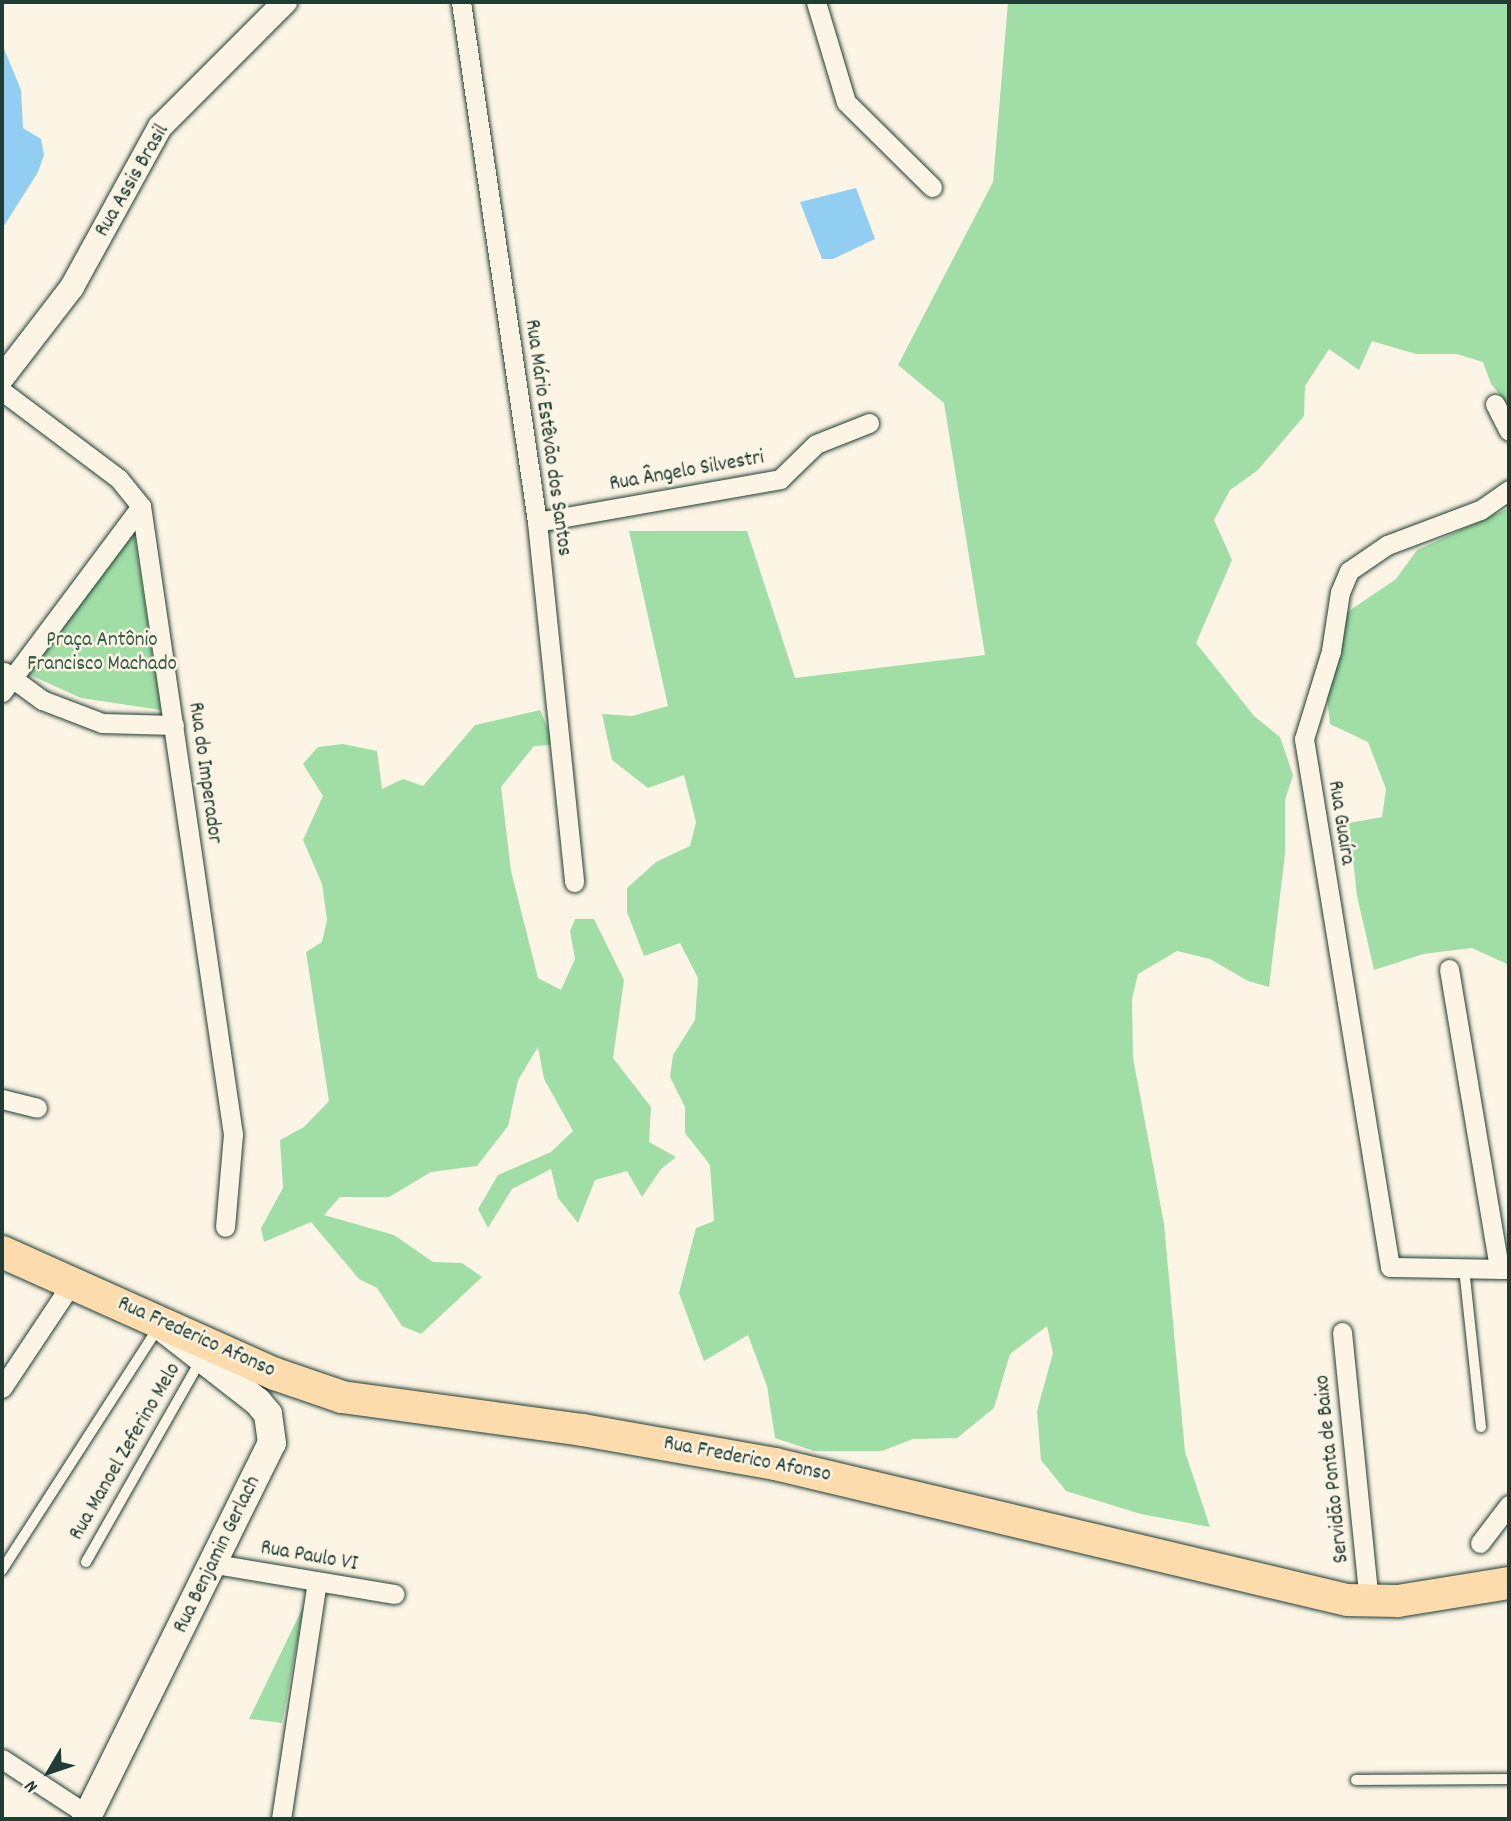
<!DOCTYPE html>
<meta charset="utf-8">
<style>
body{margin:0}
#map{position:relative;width:1511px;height:1821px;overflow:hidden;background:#fcf5e5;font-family:Dekko,sans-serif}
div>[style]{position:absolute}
.green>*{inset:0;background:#a0dea6}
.water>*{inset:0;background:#92cdf2}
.roads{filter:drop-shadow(0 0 2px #1f3d34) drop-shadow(0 0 2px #1f3d34)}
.service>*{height:10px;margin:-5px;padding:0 5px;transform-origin:5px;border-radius:5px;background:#fcf5e5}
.minor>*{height:19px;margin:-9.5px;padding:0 9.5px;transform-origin:9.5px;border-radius:9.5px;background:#fcf5e5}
.tertiary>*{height:24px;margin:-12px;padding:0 12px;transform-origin:12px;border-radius:12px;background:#fcf5e5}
.secondary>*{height:28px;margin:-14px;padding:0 14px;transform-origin:14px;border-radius:14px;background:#fcf5e5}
.primary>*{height:32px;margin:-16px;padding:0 16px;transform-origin:16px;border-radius:16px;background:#fcdcac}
span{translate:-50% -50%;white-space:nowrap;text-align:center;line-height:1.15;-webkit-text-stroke:5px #fcf5e5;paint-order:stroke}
.street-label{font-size:21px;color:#1f3d34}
.park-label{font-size:21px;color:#395d4b}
.frame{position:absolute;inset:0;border:4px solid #1f3d34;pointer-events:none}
.north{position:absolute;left:14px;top:1737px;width:70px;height:70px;-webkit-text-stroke:5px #fcf5e5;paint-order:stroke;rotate:231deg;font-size:19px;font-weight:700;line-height:28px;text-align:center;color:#1f3d34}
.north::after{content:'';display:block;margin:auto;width:24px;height:32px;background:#1f3d34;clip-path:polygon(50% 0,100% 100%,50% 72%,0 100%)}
</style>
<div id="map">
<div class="green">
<div style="clip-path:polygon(1008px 2px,1509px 2px,1509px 406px,1491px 384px,1483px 362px,1457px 354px,1416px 354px,1372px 341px,1359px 370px,1329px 349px,1305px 386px,1304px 416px,1258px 470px,1230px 490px,1214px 520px,1232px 560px,1196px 643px,1254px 716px,1280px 737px,1293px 775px,1285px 800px,1285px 854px,1269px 987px,1248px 981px,1210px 959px,1177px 951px,1138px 974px,1132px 999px,1133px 1058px,1164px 1224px,1185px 1452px,1210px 1527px,1141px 1514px,1066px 1491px,1041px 1460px,1037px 1411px,1053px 1353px,1047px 1326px,1010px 1354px,994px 1408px,957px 1438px,913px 1439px,882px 1451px,814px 1451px,775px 1438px,767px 1386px,748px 1335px,704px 1361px,679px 1293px,696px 1228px,714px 1221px,710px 1165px,685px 1133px,685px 1107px,670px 1077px,673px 1055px,695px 1020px,698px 978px,680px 943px,644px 956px,627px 912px,627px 888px,656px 862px,690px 846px,696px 822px,684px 775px,648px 788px,612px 760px,602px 714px,632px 716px,668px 706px,629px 531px,747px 531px,795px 678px,985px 655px,944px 403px,898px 365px,993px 182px)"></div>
<div style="clip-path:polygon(1509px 508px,1509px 965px,1472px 948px,1423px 954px,1374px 970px,1357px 896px,1349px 823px,1382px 817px,1386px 789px,1368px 742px,1330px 724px,1326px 687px,1346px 613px,1396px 579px,1417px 550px)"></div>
<div style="clip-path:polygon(133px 526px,161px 710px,81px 698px,28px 674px)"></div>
<div style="clip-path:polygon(540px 710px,555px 745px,534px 746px,501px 787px,511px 871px,538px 978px,561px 990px,575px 959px,570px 931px,575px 919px,594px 919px,624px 980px,613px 1058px,651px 1107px,649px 1142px,676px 1157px,661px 1169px,642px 1197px,627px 1171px,595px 1180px,578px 1223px,558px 1198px,551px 1169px,512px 1189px,488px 1228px,478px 1209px,498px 1175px,551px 1152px,573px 1131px,544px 1079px,538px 1047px,518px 1080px,508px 1126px,477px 1166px,431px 1172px,389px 1197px,340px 1197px,324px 1215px,394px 1235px,433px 1262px,462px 1263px,482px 1277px,421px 1334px,402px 1326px,377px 1288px,359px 1279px,311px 1222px,264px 1242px,261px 1228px,283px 1188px,280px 1140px,304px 1127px,329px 1101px,306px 952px,322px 942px,327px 920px,322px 884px,303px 840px,323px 796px,303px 764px,318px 747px,343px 744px,377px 751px,382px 789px,403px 779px,423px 786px,475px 725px)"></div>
<div style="clip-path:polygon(304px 1605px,282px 1723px,249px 1719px)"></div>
</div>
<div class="water">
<div style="clip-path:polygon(2px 44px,21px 90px,23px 128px,41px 139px,44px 155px,38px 172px,2px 229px)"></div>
<div style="clip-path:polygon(856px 188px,875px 239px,833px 259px,822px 259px,800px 202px)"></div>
</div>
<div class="roads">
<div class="service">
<div style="left:1464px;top:1268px;width:160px;rotate:83.9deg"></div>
<div style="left:86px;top:1562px;width:231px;rotate:-60.4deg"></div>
<div style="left:2px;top:1570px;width:290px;rotate:-57.2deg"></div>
<div style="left:1356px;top:1780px;width:153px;rotate:-0.4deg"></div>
</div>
<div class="minor">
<div style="left:461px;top:2px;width:526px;rotate:81.68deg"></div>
<div style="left:537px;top:522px;width:362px;rotate:84.1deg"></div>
<div style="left:816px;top:2px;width:104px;rotate:73.3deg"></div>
<div style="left:846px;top:102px;width:121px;rotate:44.7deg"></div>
<div style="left:2px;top:391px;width:146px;rotate:36.9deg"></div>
<div style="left:119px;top:479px;width:35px;rotate:51deg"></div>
<div style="left:141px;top:506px;width:635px;rotate:81.67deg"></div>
<div style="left:233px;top:1134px;width:93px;rotate:94.9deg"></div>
<div style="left:1495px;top:404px;width:30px;rotate:63deg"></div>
<div style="left:1509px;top:490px;width:35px;rotate:145deg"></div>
<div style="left:1480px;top:510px;width:99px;rotate:159.4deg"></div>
<div style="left:1387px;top:545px;width:46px;rotate:145.6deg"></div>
<div style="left:1349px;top:571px;width:23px;rotate:113deg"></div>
<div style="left:1340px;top:592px;width:60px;rotate:98.7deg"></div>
<div style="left:1331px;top:651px;width:92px;rotate:107.1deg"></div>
<div style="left:1304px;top:739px;width:535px;rotate:80.75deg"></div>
<div style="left:1390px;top:1267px;width:119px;rotate:1deg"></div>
<div style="left:537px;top:522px;width:247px;rotate:-10deg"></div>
<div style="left:780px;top:479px;width:50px;rotate:-44.2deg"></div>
<div style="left:816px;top:444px;width:57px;rotate:-21.6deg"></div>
<div style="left:4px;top:672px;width:47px;rotate:36.4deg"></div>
<div style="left:42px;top:700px;width:64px;rotate:21deg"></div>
<div style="left:102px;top:723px;width:72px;rotate:1.6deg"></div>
<div style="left:2px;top:692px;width:232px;rotate:-53.2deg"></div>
<div style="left:1449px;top:969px;width:304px;rotate:80.5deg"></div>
<div style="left:2px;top:1099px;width:36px;rotate:14deg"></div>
<div style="left:1342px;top:1332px;width:271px;rotate:84.3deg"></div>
<div style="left:2px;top:1388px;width:125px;rotate:-56.4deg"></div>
<div style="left:1480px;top:1543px;width:48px;rotate:-52.7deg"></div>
<div style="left:215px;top:1564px;width:182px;rotate:9.5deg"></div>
<div style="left:2px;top:1759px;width:103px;rotate:33.1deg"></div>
<div style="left:281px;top:1819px;width:240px;rotate:-81.4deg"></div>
</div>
<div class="tertiary">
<div style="left:2px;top:378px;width:115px;rotate:-52.4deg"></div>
<div style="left:72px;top:287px;width:183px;rotate:-61.2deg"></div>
<div style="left:160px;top:127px;width:177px;rotate:-45deg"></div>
</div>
<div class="secondary">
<div style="left:86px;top:1819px;width:419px;rotate:-63.7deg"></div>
<div style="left:272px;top:1443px;width:29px;rotate:-98deg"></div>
<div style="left:268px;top:1414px;width:16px;rotate:-130deg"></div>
<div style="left:258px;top:1402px;width:117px;rotate:-142deg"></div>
</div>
<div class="primary">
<div style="left:2px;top:1252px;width:299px;rotate:24.1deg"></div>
<div style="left:275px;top:1374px;width:71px;rotate:18.9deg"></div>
<div style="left:342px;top:1397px;width:243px;rotate:7.8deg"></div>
<div style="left:583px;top:1430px;width:195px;rotate:10deg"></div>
<div style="left:775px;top:1464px;width:588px;rotate:13.37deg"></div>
<div style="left:1347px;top:1600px;width:51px;rotate:1.1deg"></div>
<div style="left:1398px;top:1601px;width:112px;rotate:-9.2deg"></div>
</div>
</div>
<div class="street-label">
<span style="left:133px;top:181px;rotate:-60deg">Rua Assis Brasil</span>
<span style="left:547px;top:438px;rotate:82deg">Rua Mário Estêvão dos Santos</span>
<span style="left:687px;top:472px;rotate:-10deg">Rua Ângelo Silvestri</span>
<span style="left:204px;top:773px;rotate:82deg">Rua do Imperador</span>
<span style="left:1340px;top:823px;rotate:81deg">Rua Guaíra</span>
<span style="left:196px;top:1338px;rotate:24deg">Rua Frederico Afonso</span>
<span style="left:126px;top:1452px;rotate:-60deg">Rua Manoel Zeferino Melo</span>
<span style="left:747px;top:1460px;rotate:11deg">Rua Frederico Afonso</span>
<span style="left:1333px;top:1469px;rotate:-96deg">Servidão Ponta de Baixo</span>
<span style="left:218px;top:1555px;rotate:-64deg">Rua Benjamin Gerlach</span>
<span style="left:309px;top:1557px;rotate:10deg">Rua Paulo VI</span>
</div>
<div class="park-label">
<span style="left:102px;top:653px">Praça Antônio<br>Francisco Machado</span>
</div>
<div class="frame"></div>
<div class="north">N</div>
</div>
